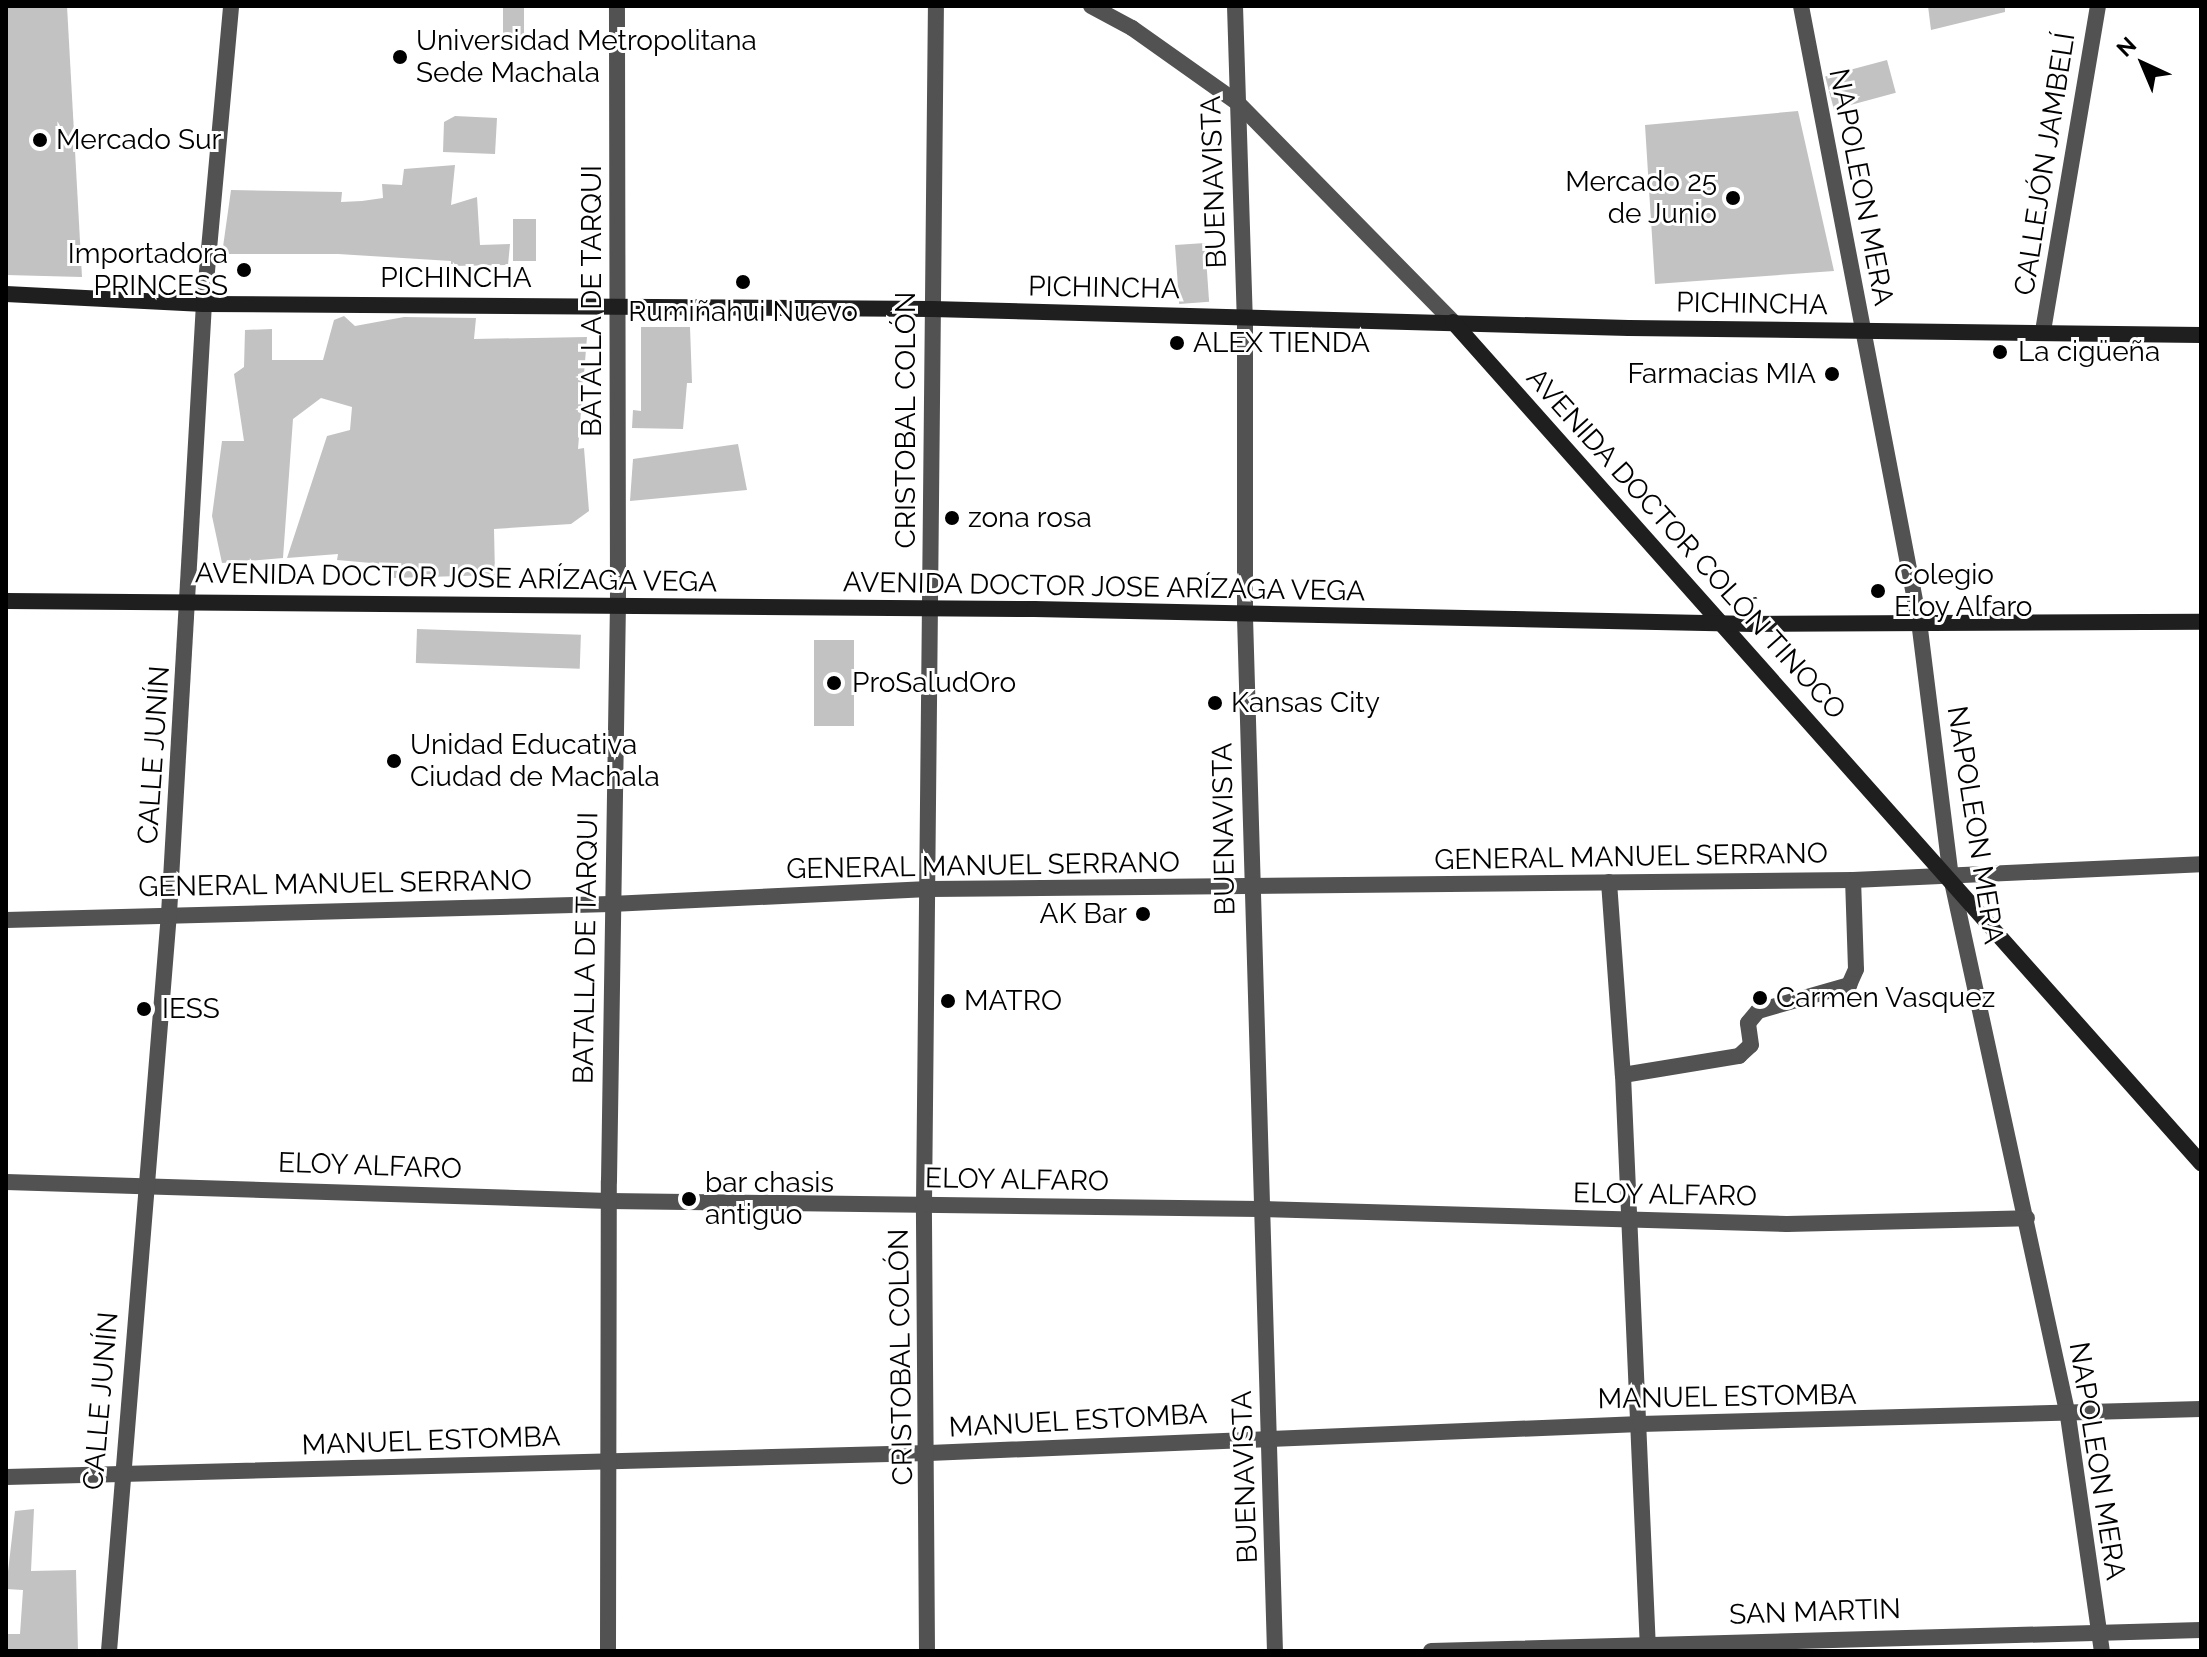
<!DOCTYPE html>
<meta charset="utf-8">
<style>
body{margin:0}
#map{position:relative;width:2207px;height:1657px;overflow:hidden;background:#fff;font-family:Raleway,sans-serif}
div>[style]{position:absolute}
.building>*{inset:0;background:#c2c2c2;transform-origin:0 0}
.minor>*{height:16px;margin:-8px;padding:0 8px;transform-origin:8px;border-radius:8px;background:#525252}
.tertiary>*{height:16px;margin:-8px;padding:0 8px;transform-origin:8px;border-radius:8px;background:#525252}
.secondary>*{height:16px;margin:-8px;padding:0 8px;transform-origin:8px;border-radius:8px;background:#1f1f1f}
.dots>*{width:22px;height:22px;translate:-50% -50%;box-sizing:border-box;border:4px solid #fff;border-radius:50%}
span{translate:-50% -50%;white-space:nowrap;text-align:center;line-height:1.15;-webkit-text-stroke:6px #fff;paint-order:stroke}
.poi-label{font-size:28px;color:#000}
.left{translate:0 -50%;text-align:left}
.right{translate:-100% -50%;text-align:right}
.street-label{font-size:28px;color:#000}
.frame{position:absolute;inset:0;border:8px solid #000;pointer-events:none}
.north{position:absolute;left:2103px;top:24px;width:80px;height:80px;-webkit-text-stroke:6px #fff;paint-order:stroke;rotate:316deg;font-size:22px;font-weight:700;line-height:32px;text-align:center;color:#000}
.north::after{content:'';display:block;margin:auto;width:28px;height:36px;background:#000;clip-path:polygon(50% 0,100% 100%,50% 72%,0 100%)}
</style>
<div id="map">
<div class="building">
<div style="clip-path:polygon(6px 6px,67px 6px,82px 277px,6px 275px)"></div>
<div style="left:503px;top:6px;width:21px;height:41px"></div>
<div style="clip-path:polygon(1928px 6px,2005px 6px,2005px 12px,1931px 30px)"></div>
<div style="left:1887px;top:60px;width:34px;height:64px;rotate:75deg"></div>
<div style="clip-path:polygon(1798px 111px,1834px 271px,1655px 284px,1645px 125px)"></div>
<div style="clip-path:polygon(455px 116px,497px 118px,495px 154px,443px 152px,444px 122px)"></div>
<div style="clip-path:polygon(455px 165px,451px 205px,477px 197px,480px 245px,510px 244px,508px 265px,451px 266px,451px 261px,338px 254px,222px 254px,231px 190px,342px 192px,341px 202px,362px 201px,383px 198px,382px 184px,402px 185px,404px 169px)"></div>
<div style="left:536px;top:219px;width:42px;height:23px;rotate:90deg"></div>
<div style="left:1205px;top:243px;width:59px;height:30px;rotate:86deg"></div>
<div style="clip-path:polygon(344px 316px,355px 326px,404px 317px,476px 318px,474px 339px,587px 337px,578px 449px,584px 448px,589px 511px,571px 524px,494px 529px,495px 575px,392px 578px,394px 565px,337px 560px,338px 554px,287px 558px,327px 436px,350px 430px,352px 407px,321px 398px,293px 419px,283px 558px,222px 563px,212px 516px,222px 441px,244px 441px,234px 374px,244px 367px,245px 330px,272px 329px,272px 360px,323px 360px,334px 320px)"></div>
<div style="clip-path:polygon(641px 327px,690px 327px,692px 383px,687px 383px,683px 429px,632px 428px,633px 410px,641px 411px)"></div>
<div style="clip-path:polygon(738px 444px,747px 490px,630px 501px,633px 459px)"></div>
<div style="left:417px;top:629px;width:164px;height:34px;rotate:2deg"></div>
<div style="left:814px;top:640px;width:40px;height:86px"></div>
<div style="clip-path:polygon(34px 1509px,31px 1571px,76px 1570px,78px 1651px,6px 1651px,6px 1634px,20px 1634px,23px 1590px,6px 1589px,15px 1511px)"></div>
</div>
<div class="minor">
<div style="left:1091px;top:6px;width:47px;rotate:28.2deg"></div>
<div style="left:1132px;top:28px;width:130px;rotate:35.3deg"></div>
<div style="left:1238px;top:103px;width:307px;rotate:45.5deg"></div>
<div style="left:1801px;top:6px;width:626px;rotate:79.14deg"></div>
<div style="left:1919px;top:621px;width:258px;rotate:82.9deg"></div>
<div style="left:1951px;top:877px;width:552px;rotate:77.75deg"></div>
<div style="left:2068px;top:1416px;width:237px;rotate:81.8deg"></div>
<div style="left:2043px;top:331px;width:330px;rotate:-80.4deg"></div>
<div style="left:1245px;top:617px;width:1034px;rotate:88.34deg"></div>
<div style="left:1609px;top:882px;width:194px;rotate:85.9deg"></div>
<div style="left:1623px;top:1075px;width:577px;rotate:87.51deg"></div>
<div style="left:6px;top:920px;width:605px;rotate:-1.51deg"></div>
<div style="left:611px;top:904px;width:318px;rotate:-2.7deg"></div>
<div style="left:929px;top:889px;width:924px;rotate:-0.56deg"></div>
<div style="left:1853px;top:880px;width:348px;rotate:-2.6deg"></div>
<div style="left:1623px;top:1075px;width:118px;rotate:-9.3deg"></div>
<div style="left:1739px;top:1056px;width:16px;rotate:-43deg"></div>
<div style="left:1751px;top:1045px;width:22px;rotate:-98deg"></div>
<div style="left:1748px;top:1023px;width:16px;rotate:-50deg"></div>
<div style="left:1758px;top:1011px;width:95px;rotate:-15.9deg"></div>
<div style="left:1849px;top:985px;width:17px;rotate:-66deg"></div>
<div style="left:1856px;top:969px;width:89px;rotate:-91.9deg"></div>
<div style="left:6px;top:1182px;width:603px;rotate:1.8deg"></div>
<div style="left:609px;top:1201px;width:651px;rotate:0.7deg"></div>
<div style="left:1260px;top:1209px;width:527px;rotate:1.63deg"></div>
<div style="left:1787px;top:1224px;width:240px;rotate:-1.4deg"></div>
<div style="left:6px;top:1477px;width:923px;rotate:-1.49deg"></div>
<div style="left:929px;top:1453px;width:712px;rotate:-2.34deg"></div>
<div style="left:1640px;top:1424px;width:561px;rotate:-1.53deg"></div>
<div style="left:109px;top:1651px;width:739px;rotate:-85.35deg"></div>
<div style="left:169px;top:914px;width:611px;rotate:-86.72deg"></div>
<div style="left:204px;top:304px;width:299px;rotate:-84.8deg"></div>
<div style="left:608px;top:1651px;width:470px;rotate:-89.9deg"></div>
<div style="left:609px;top:1181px;width:578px;rotate:-89.11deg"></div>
<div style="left:618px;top:603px;width:597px;rotate:-90.1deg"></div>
<div style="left:927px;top:1651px;width:446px;rotate:-90.4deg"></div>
<div style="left:924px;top:1205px;width:1199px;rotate:-89.43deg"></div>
<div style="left:1431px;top:1651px;width:770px;rotate:-1.56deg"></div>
</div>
<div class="tertiary">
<div style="left:1235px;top:6px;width:311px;rotate:88.2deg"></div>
<div style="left:1245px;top:317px;width:300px;rotate:90deg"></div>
</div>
<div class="secondary">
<div style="left:6px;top:294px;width:198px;rotate:2.9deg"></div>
<div style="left:204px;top:304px;width:728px;rotate:0.39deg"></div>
<div style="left:932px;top:309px;width:697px;rotate:1.56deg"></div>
<div style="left:1629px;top:328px;width:572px;rotate:0.7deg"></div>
<div style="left:1453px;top:322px;width:1126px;rotate:48.35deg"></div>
<div style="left:6px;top:601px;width:1028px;rotate:0.45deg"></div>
<div style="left:1034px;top:609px;width:719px;rotate:1.2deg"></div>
<div style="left:1753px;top:624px;width:448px;rotate:-0.3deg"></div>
</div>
<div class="dots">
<div style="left:400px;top:57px;background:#000"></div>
<div style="left:40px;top:140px;background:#000"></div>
<div style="left:1733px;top:198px;background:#000"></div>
<div style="left:244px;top:270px;background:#000"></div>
<div style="left:743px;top:282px;background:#000"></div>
<div style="left:1177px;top:343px;background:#000"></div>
<div style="left:2000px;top:352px;background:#000"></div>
<div style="left:1832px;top:374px;background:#000"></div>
<div style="left:952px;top:518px;background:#000"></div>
<div style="left:1878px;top:591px;background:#000"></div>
<div style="left:834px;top:683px;background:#000"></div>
<div style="left:1215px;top:703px;background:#000"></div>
<div style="left:394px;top:761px;background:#000"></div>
<div style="left:1143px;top:914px;background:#000"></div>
<div style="left:1760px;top:998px;background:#000"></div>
<div style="left:948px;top:1001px;background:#000"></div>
<div style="left:144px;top:1009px;background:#000"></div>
<div style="left:689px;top:1199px;background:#000"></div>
</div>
<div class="poi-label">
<span class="left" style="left:416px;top:57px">Universidad Metropolitana<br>Sede Machala</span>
<span class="left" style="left:56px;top:140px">Mercado Sur</span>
<span class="right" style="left:1717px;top:198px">Mercado 25<br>de Junio</span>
<span class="right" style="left:228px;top:270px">Importadora<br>PRINCESS</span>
<span style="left:743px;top:312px">Rumiñahui Nuevo</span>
<span class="left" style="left:1193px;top:343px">ALEX TIENDA</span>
<span class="left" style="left:2018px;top:352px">La cigüeña</span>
<span class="right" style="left:1816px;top:374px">Farmacias MIA</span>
<span class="left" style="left:968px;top:518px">zona rosa</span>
<span class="left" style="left:1894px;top:591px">Colegio<br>Eloy Alfaro</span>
<span class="left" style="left:852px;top:683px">ProSaludOro</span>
<span class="left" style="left:1231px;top:703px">Kansas City</span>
<span class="left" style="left:410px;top:761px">Unidad Educativa<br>Ciudad de Machala</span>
<span class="right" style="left:1127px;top:914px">AK Bar</span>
<span class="left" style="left:1776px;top:998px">Carmen Vasquez</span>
<span class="left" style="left:964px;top:1001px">MATRO</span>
<span class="left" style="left:162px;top:1009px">IESS</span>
<span class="left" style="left:705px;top:1199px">bar chasis<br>antiguo</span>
</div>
<div class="street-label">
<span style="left:2045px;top:164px;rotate:-81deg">CALLEJÓN JAMBELÍ</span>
<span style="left:1214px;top:182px;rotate:-92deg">BUENAVISTA</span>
<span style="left:1861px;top:187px;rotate:79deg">NAPOLEON MERA</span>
<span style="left:456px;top:278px">PICHINCHA</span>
<span style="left:1104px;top:288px;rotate:1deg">PICHINCHA</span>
<span style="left:592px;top:301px;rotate:-90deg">BATALLA DE TARQUI</span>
<span style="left:1752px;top:304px;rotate:1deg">PICHINCHA</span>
<span style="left:906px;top:420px;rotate:-90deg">CRISTOBAL COLÓN</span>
<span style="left:1686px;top:544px;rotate:48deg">AVENIDA DOCTOR COLÓN TINOCO</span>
<span style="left:456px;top:578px;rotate:1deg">AVENIDA DOCTOR JOSE ARÍZAGA VEGA</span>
<span style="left:1104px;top:587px;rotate:1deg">AVENIDA DOCTOR JOSE ARÍZAGA VEGA</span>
<span style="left:154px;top:755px;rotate:-86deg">CALLE JUNÍN</span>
<span style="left:1975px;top:825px;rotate:81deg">NAPOLEON MERA</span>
<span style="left:1224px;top:829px;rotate:-91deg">BUENAVISTA</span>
<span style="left:1631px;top:857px;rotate:-1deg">GENERAL MANUEL SERRANO</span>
<span style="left:983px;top:866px;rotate:-1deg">GENERAL MANUEL SERRANO</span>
<span style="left:335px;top:884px;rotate:-1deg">GENERAL MANUEL SERRANO</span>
<span style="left:586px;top:948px;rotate:-89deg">BATALLA DE TARQUI</span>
<span style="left:370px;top:1166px;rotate:2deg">ELOY ALFARO</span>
<span style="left:1017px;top:1180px;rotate:1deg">ELOY ALFARO</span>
<span style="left:1665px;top:1195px;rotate:1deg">ELOY ALFARO</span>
<span style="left:901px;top:1357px;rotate:-91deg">CRISTOBAL COLÓN</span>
<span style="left:1727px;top:1397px;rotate:-1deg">MANUEL ESTOMBA</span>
<span style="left:101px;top:1401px;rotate:-85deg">CALLE JUNÍN</span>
<span style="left:1078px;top:1421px;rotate:-3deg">MANUEL ESTOMBA</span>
<span style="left:431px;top:1441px;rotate:-2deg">MANUEL ESTOMBA</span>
<span style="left:2097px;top:1461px;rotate:81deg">NAPOLEON MERA</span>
<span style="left:1245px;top:1477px;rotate:-92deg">BUENAVISTA</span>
<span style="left:1815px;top:1612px;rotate:-2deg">SAN MARTIN</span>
</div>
<div class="frame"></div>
<div class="north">N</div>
</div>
